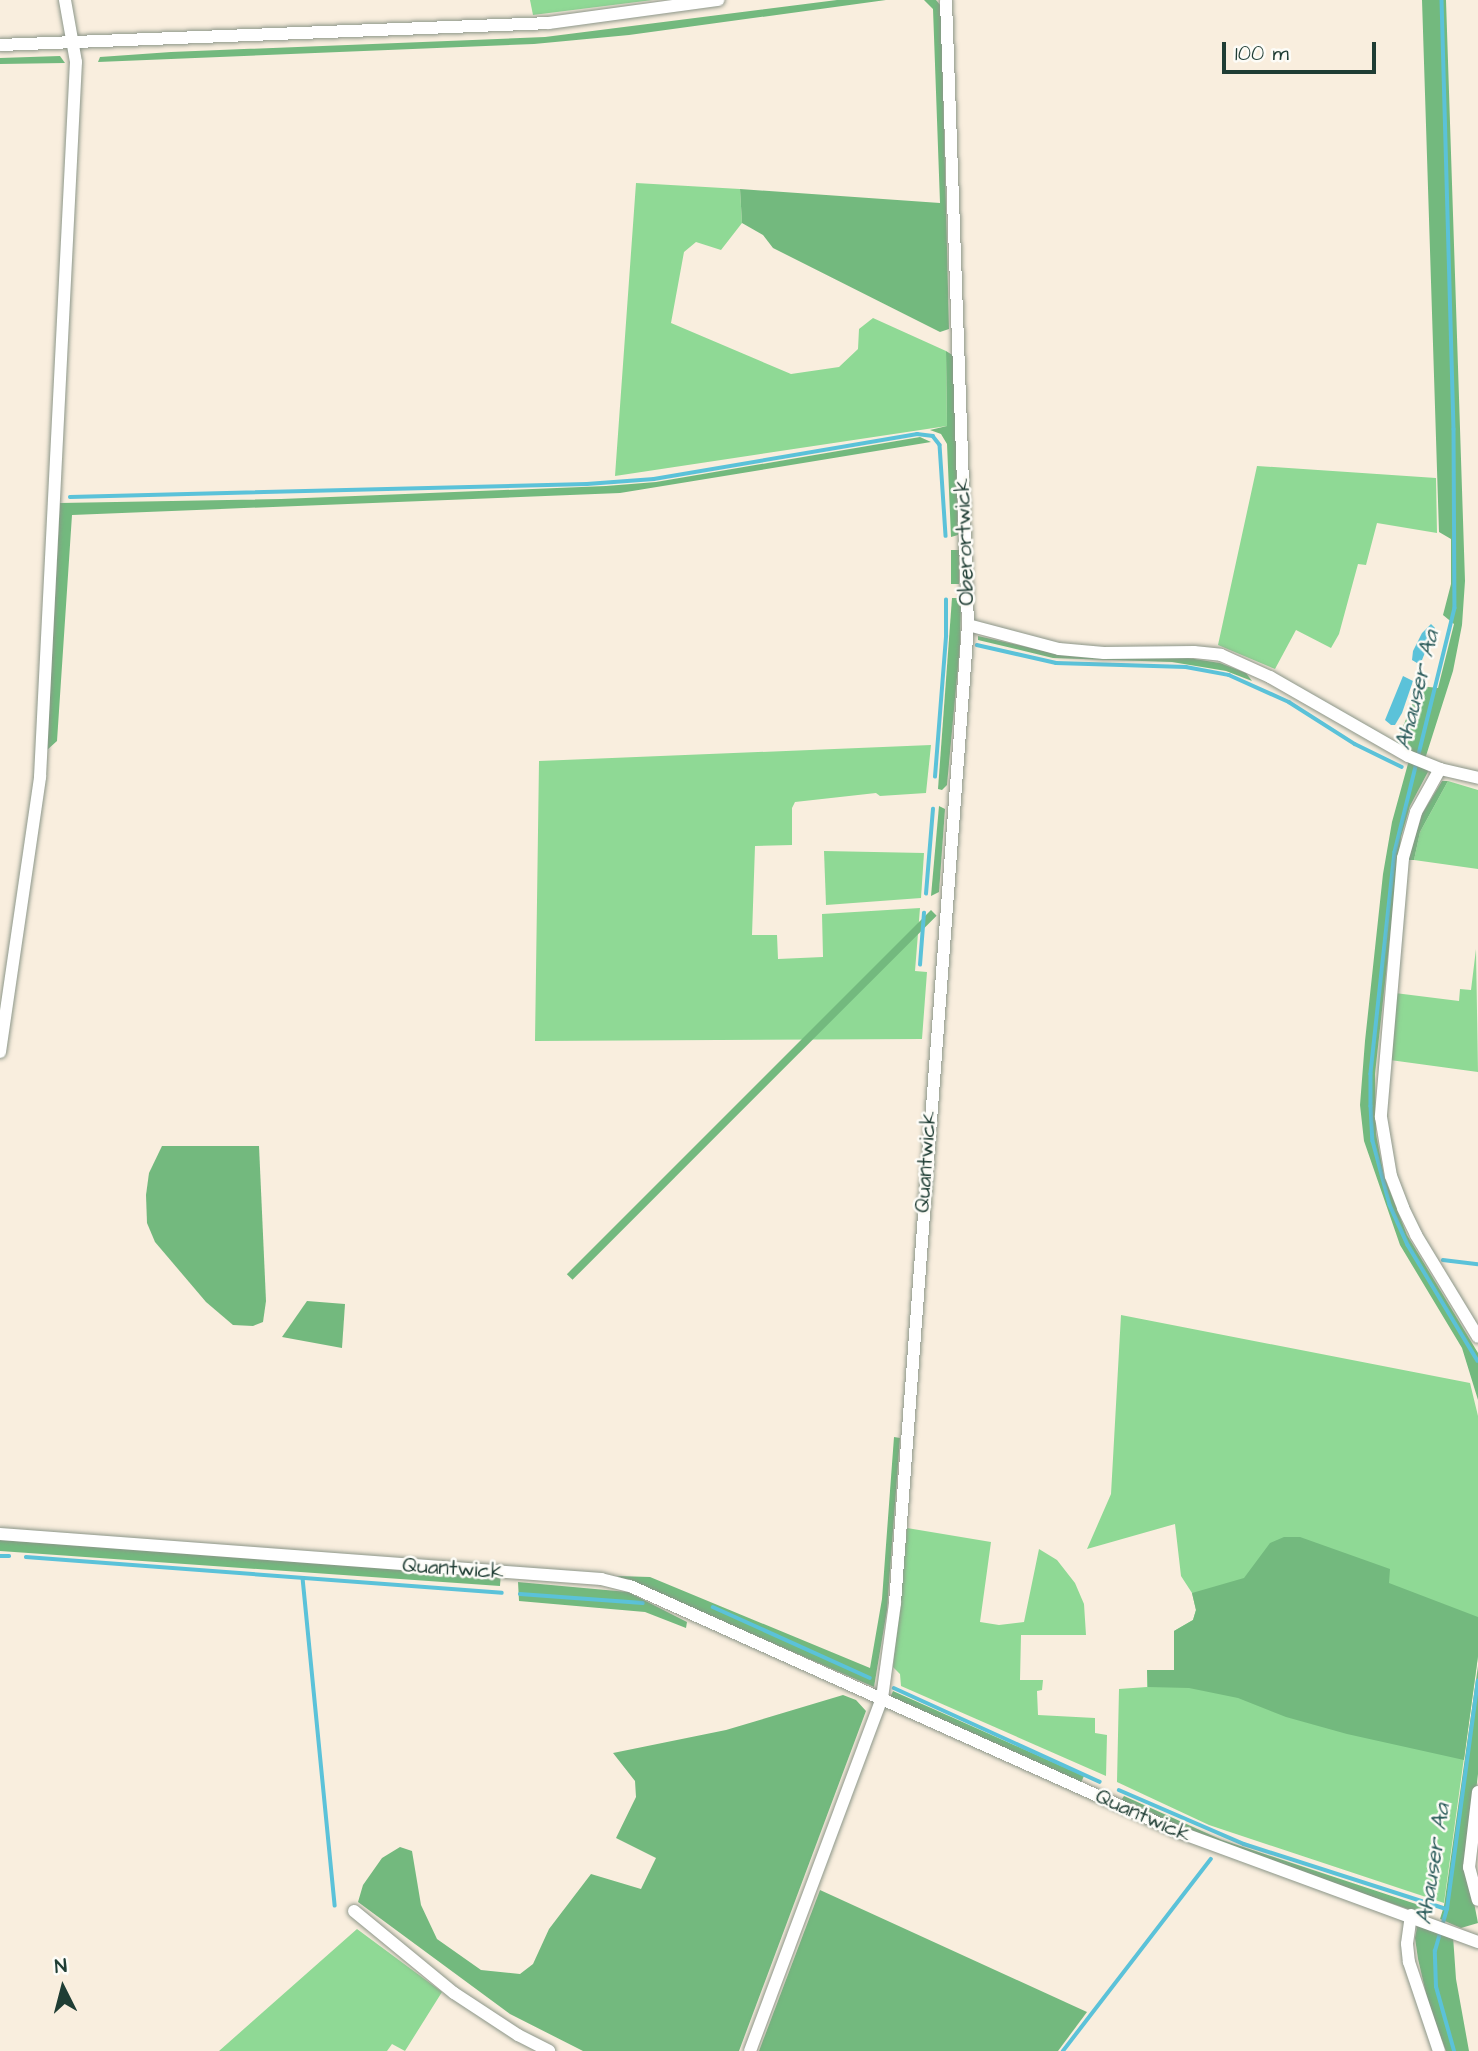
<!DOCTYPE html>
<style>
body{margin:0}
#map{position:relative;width:1478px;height:2051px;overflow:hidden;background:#f9eede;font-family:"Architects Daughter",sans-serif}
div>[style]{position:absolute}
.green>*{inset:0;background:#8fd995}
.forest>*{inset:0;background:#73b97e;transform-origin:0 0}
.water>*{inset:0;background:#5bc2d9}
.stream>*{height:3.5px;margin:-1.75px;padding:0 1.75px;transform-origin:1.75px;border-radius:1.75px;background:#5bc2d9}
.roads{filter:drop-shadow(0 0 2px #8c9689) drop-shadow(0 0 2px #8c9689)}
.street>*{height:12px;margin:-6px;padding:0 6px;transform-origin:6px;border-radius:6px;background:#fff}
span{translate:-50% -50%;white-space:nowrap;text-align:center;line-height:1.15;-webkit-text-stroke:5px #fdfcf7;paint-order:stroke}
.street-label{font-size:21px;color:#1f3d34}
.water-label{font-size:23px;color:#2e5e5d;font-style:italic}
.north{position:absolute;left:28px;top:1953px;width:70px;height:70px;-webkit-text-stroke:5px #fdfcf7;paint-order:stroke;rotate:354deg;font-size:19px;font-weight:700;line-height:28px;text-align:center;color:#1f3d34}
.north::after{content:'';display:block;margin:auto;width:24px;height:32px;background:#1f3d34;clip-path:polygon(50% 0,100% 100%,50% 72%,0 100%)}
.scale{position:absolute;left:1222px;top:42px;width:154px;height:32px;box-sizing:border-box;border:4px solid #1f3d34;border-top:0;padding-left:9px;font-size:21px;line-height:24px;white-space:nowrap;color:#1f3d34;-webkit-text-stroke:5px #fdfcf7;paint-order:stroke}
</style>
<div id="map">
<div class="green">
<div style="clip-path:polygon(530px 0,653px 0,533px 15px)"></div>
<div style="clip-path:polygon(636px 183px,740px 189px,742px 223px,721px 250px,696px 242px,684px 252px,671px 323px,791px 374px,839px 367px,858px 349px,859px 329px,873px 318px,946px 351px,947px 426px,615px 476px)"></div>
<div style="clip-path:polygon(1257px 466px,1436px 478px,1437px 533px,1377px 523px,1366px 565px,1358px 564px,1339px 634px,1331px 648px,1296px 630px,1275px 669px,1218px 645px)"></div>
<div style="clip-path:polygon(931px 745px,926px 793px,880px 796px,876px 793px,795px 802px,792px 808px,792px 845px,755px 846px,752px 935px,777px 935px,778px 959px,823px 957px,822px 914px,920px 908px,915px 971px,927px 972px,922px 1039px,535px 1041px,539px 761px)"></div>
<div style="clip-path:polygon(1448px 781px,1478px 790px,1478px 869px,1414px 860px,1420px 832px)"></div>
<div style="clip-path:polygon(824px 851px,924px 853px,921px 898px,826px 905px)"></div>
<div style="clip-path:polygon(1476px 949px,1478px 1072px,1390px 1060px,1395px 993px,1459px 1001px,1460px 989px,1471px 990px)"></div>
<div style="clip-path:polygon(1121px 1315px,1470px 1383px,1478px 1416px,1478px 1656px,1444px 1903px,1209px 1825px,1117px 1782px,1119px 1689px,1147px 1687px,1147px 1670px,1174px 1670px,1174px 1631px,1193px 1620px,1196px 1610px,1192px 1593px,1181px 1576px,1175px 1524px,1087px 1549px,1111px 1494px)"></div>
<div style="clip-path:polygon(907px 1528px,991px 1542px,980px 1622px,999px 1625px,1024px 1622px,1039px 1549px,1057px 1560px,1075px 1583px,1084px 1604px,1086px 1635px,1021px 1635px,1020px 1680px,1043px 1680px,1042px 1690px,1037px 1691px,1038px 1715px,1095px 1718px,1095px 1733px,1107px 1735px,1106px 1776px,901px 1686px,900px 1674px,893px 1667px)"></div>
<div style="clip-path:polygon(357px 1929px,442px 1992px,405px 2051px,392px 2044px,387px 2051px,219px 2051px)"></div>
</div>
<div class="forest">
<div style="clip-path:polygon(837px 0,886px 0,629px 35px,534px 44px,98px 62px,100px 57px,171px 52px,545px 37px)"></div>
<div style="clip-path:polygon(924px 0,936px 0,941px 6px,949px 329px,940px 332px,773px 248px,763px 235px,742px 223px,740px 189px,940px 203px,933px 9px)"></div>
<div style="clip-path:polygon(1422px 0,1446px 0,1465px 581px,1462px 625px,1453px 671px,1425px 759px,1396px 743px,1420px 686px,1438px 688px,1454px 624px,1443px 615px,1451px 584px,1451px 539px,1439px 532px)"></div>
<div style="clip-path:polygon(60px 56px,65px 63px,0 64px,0 58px)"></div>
<div style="clip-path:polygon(946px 351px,954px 356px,958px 535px,951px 537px,947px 444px,941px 434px,930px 430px,947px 426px)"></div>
<div style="clip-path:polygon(920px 437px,931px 442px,620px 493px,72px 515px,57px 741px,47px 750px,60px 503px,281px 499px,606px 486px,656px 482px)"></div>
<div style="left:951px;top:550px;width:8px;height:34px"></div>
<div style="clip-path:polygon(952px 598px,961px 598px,960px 645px,947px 785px,942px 790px,938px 789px)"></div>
<div style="clip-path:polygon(978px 636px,1053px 653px,1188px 658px,1220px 663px,1246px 673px,1252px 681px,1226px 671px,1172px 662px,1053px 658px,978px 640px)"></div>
<div style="clip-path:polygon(1409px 760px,1430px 768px,1410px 806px,1401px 837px,1375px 1074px,1376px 1134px,1384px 1176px,1407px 1235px,1478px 1353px,1478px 1400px,1462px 1348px,1400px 1245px,1364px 1141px,1360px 1105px,1365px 1041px,1383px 874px,1392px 822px)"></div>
<div style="clip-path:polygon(1442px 781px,1448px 781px,1420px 832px,1414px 860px,1408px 860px,1422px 814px)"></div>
<div style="clip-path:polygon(939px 806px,945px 809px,939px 892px,931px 896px)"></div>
<div style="left:931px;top:910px;width:8px;height:515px;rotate:45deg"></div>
<div style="clip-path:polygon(162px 1146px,259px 1146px,266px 1301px,263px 1322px,253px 1326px,233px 1325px,206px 1302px,155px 1242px,147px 1223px,146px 1195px,149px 1173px)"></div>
<div style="clip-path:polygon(307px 1301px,345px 1304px,342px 1348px,282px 1337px)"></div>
<div style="clip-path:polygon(894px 1437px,900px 1438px,887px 1610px,874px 1687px,617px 1576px,650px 1577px,870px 1668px,882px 1599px)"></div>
<div style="clip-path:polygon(1284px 1537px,1300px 1537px,1390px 1569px,1389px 1583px,1478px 1617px,1478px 1656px,1464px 1760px,1347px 1734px,1286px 1717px,1238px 1698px,1189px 1688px,1148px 1687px,1147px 1670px,1174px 1670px,1174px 1631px,1193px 1620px,1196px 1610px,1192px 1593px,1244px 1578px,1270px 1543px)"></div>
<div style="left:0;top:1540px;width:502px;height:11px;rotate:4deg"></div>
<div style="clip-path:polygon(518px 1582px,628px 1592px,687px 1622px,686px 1628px,645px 1612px,519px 1601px)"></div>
<div style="clip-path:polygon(1478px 1666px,1478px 1774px,1467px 1867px,1478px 1923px,1461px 1928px,1440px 1919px,1444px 1906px)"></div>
<div style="left:893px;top:1691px;width:209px;height:7px;rotate:24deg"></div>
<div style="clip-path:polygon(843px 1695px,856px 1700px,866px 1711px,739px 2051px,583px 2051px,510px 2014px,358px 1902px,363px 1885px,382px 1858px,400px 1847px,412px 1851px,421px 1905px,437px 1939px,481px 1970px,520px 1974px,533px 1964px,549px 1929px,591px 1874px,641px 1889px,656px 1858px,616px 1838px,636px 1797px,635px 1781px,613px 1753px,726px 1730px)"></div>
<div style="clip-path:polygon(1124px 1796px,1222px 1840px,1428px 1908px,1426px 1915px,1248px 1855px,1120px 1802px)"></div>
<div style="clip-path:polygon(820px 1890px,1087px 2012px,1058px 2051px,759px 2051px)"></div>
<div style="clip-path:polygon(1418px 1922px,1453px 1936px,1456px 1979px,1469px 2051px,1446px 2051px,1429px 2006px,1418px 1959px,1415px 1938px)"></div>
</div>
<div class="water">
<div style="clip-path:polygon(1431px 624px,1435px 628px,1432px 635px,1422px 660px,1417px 663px,1412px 660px,1413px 651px,1422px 633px)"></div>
<div style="clip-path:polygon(1403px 676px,1413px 681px,1402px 713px,1395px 725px,1391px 725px,1385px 720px)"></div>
</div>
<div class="stream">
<div style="left:1442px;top:0;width:429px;rotate:88.4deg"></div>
<div style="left:1454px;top:429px;width:179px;rotate:89.7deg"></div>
<div style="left:1455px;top:608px;width:251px;rotate:103.8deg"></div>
<div style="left:1395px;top:852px;width:223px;rotate:96.2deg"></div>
<div style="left:1371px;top:1074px;width:32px;rotate:90deg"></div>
<div style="left:1371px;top:1106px;width:35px;rotate:87deg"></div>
<div style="left:1373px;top:1141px;width:66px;rotate:75.1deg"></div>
<div style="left:1390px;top:1205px;width:44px;rotate:65.8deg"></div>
<div style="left:1408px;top:1245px;width:135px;rotate:58.9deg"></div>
<div style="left:70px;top:497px;width:517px;rotate:-1.44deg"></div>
<div style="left:587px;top:484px;width:67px;rotate:-4.3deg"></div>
<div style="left:654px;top:479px;width:267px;rotate:-9.7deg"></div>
<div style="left:917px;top:434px;width:16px;rotate:7deg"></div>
<div style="left:933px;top:436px;width:11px;rotate:52deg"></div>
<div style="left:940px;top:445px;width:91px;rotate:86.2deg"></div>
<div style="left:977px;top:645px;width:81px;rotate:12.8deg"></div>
<div style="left:1056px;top:663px;width:130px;rotate:1.8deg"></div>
<div style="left:1186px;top:667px;width:44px;rotate:10.5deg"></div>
<div style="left:1229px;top:675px;width:66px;rotate:24.2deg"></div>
<div style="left:1289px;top:702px;width:78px;rotate:32.5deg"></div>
<div style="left:1355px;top:744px;width:52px;rotate:26.1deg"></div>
<div style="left:935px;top:777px;width:141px;rotate:-85.5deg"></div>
<div style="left:946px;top:636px;width:36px;rotate:-90deg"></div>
<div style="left:926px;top:894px;width:85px;rotate:-85.3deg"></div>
<div style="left:920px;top:965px;width:52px;rotate:-85.6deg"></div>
<div style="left:1443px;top:1260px;width:35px;rotate:7deg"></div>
<div style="left:0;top:1556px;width:9px"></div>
<div style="left:26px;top:1557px;width:477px;rotate:4.3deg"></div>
<div style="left:303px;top:1578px;width:329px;rotate:84.4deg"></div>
<div style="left:520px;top:1594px;width:123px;rotate:4.2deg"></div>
<div style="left:713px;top:1607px;width:172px;rotate:24.3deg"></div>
<div style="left:894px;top:1688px;width:226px;rotate:24.5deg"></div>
<div style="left:1119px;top:1790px;width:136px;rotate:23.4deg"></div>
<div style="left:1244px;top:1844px;width:213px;rotate:17.8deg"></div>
<div style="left:1063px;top:2051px;width:242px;rotate:-52.4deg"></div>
<div style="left:1454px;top:2051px;width:66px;rotate:-105.7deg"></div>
<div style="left:1436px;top:1987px;width:36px;rotate:-92deg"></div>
<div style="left:1435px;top:1951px;width:44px;rotate:-74.1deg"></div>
<div style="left:1447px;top:1909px;width:230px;rotate:-82.3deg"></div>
</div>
<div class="roads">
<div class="street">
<div style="left:0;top:45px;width:549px;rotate:-2.29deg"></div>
<div style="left:549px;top:23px;width:171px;rotate:-7.8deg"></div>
<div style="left:968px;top:625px;width:94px;rotate:14.8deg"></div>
<div style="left:1059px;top:649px;width:45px;rotate:5.1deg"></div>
<div style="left:1104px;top:653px;width:90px;rotate:-0.6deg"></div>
<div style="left:1194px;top:652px;width:27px;rotate:6deg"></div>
<div style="left:1221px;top:655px;width:54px;rotate:24.2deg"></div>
<div style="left:1270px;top:677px;width:159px;rotate:29.8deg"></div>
<div style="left:1408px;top:756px;width:35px;rotate:22deg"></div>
<div style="left:1440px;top:769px;width:39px;rotate:13deg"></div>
<div style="left:1440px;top:769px;width:49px;rotate:119.2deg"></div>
<div style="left:1416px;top:812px;width:48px;rotate:105.8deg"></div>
<div style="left:1403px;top:858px;width:260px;rotate:94.9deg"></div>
<div style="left:1381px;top:1117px;width:60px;rotate:80.4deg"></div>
<div style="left:1391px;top:1176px;width:34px;rotate:69deg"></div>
<div style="left:1403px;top:1208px;width:30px;rotate:64deg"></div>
<div style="left:1416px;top:1235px;width:119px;rotate:58.7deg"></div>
<div style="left:0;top:1052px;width:278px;rotate:-81.7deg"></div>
<div style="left:40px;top:777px;width:716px;rotate:-87.12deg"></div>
<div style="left:76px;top:62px;width:63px;rotate:-100.1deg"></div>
<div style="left:0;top:1534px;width:603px;rotate:4.28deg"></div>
<div style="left:601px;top:1579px;width:30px;rotate:14deg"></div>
<div style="left:630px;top:1586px;width:598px;rotate:24.17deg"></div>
<div style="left:1176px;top:1831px;width:322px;rotate:20.2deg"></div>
<div style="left:1478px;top:1792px;width:76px;rotate:96.8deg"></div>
<div style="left:1469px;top:1867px;width:34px;rotate:75deg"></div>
<div style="left:354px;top:1911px;width:129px;rotate:39.4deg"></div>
<div style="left:454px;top:1993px;width:77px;rotate:33.3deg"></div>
<div style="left:518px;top:2035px;width:35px;rotate:27deg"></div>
<div style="left:1411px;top:1915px;width:29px;rotate:98deg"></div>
<div style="left:1407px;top:1944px;width:18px;rotate:84deg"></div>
<div style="left:1409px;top:1962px;width:94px;rotate:71.4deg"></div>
<div style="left:750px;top:2051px;width:377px;rotate:-69.5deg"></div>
<div style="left:882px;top:1698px;width:96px;rotate:-82.2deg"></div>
<div style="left:895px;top:1603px;width:981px;rotate:-85.73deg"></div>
<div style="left:968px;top:625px;width:625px;rotate:-92.02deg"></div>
</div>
</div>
<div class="street-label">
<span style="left:965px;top:542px;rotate:-92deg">Oberortwick</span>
<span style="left:926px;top:1162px;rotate:-86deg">Quantwick</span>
<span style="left:453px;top:1569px;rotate:4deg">Quantwick</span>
<span style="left:1143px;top:1816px;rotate:24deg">Quantwick</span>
</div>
<div class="water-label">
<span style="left:1417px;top:690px;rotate:-76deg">Ahauser Aa</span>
<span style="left:1433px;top:1864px;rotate:-81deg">Ahauser Aa</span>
</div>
<div class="north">N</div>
<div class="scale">100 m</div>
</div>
